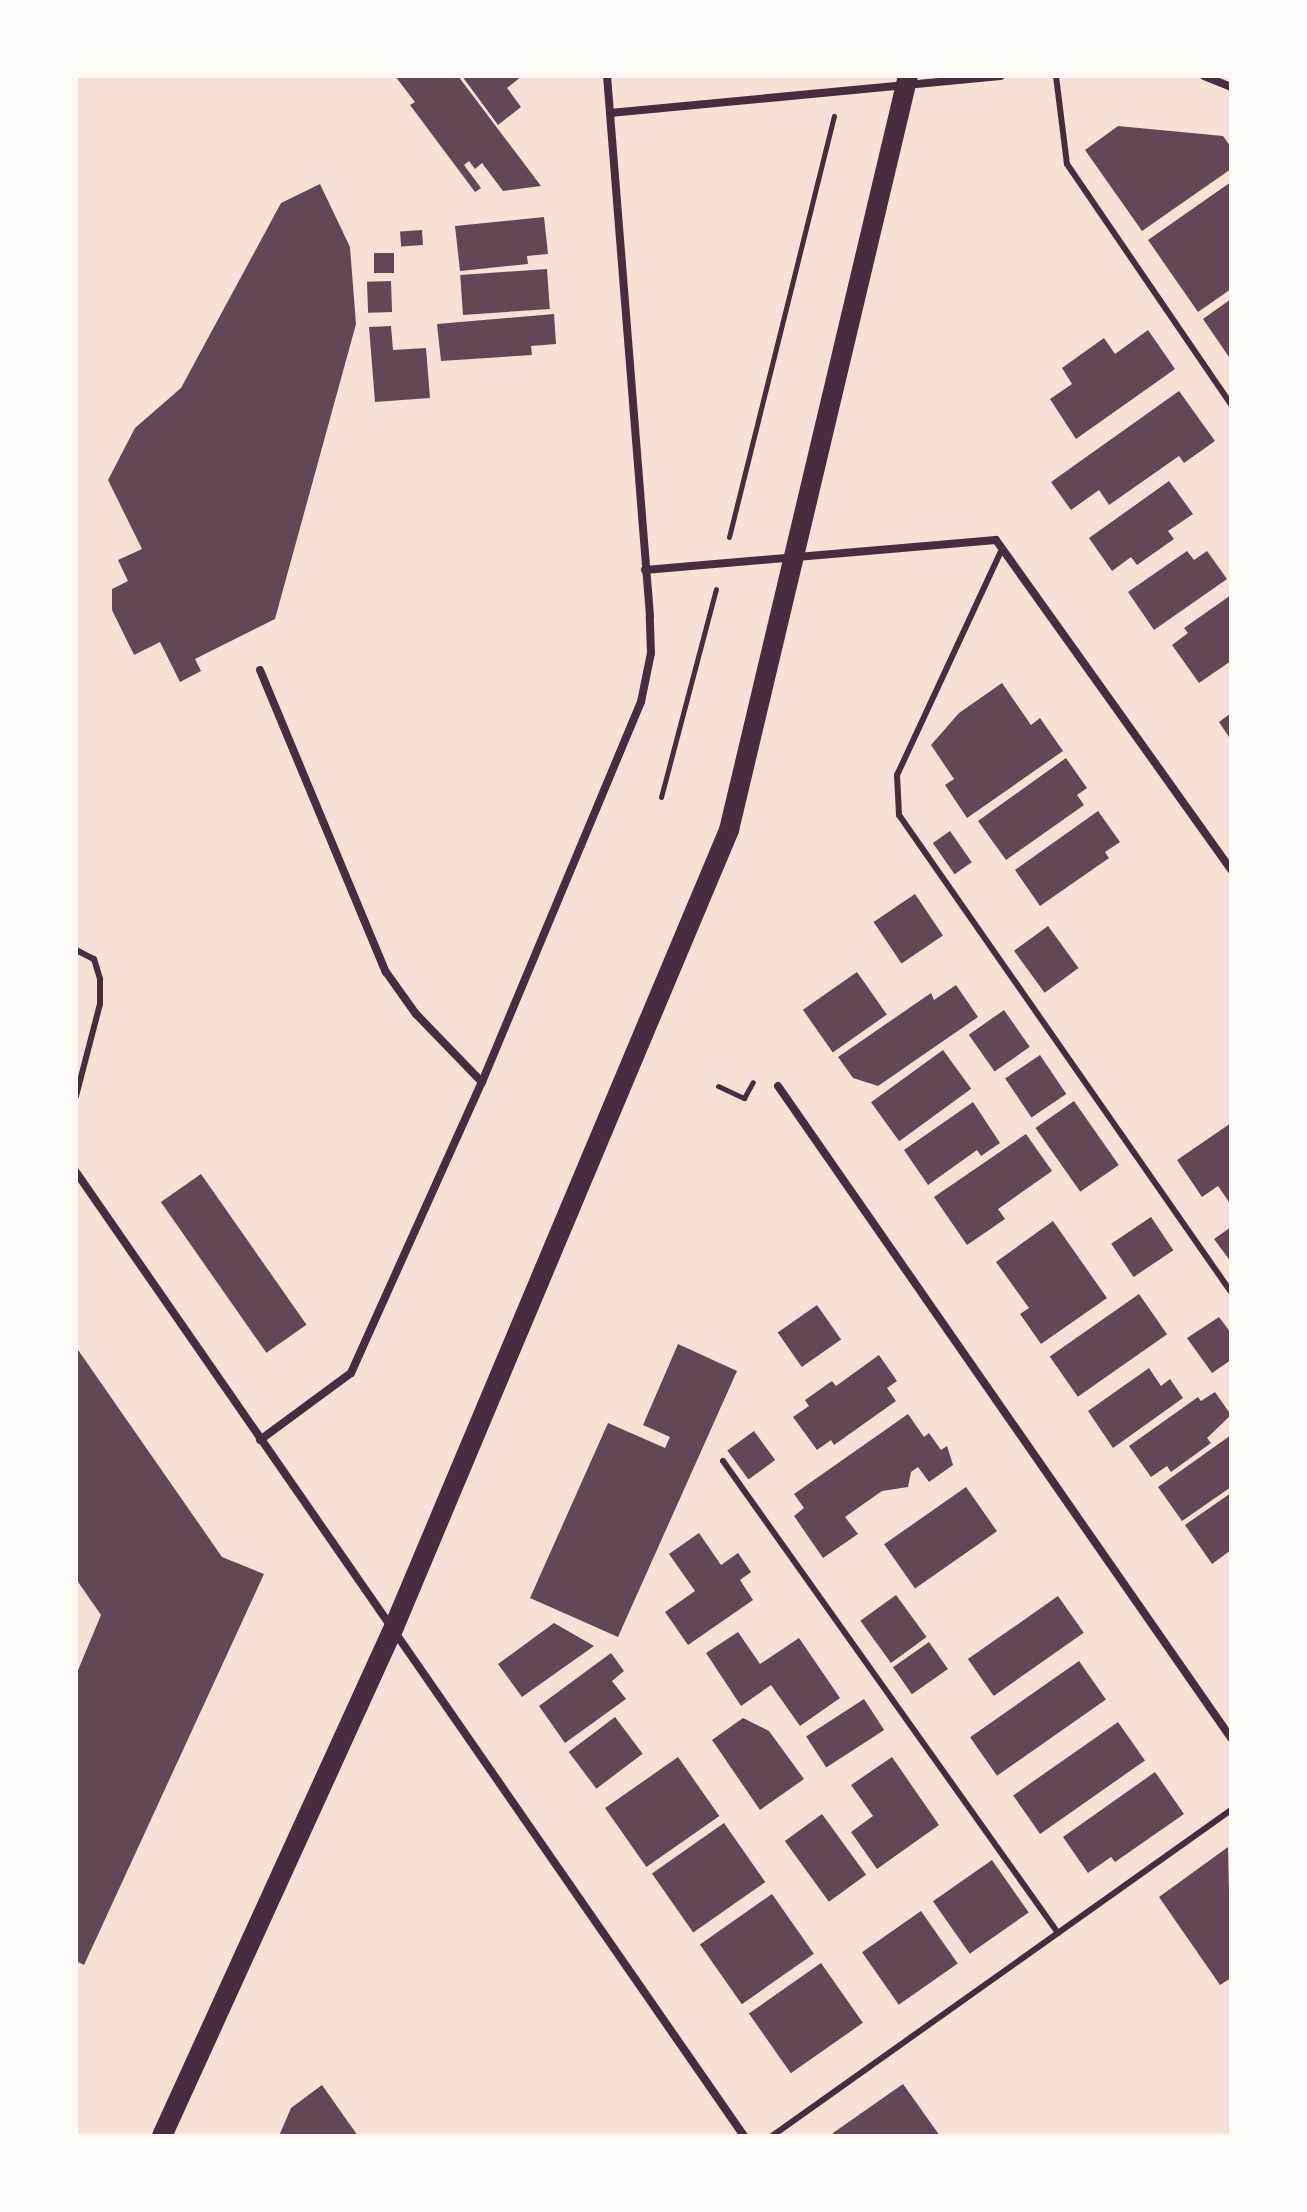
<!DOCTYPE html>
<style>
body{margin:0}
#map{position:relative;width:1307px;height:2212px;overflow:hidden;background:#f7e1d7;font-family:"Roboto Condensed",sans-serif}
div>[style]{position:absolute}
.building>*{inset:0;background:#644757;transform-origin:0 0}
.path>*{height:5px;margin:-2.5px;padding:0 2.5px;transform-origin:2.5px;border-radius:2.5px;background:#4a2c40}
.service>*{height:6px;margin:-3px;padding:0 3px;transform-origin:3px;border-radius:3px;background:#4a2c40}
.minor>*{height:8px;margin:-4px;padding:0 4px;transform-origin:4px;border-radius:4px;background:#4a2c40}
.primary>*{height:20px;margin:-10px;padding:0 10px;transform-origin:10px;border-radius:10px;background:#4a2c40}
span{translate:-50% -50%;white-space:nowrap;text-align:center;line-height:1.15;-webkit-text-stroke:6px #fffaf5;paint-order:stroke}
.frame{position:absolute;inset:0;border:78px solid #fffaf5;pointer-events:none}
</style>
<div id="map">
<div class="building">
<div style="clip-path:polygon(395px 76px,458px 76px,541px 186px,503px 191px,482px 163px,475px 169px,469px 161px,464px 165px,481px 188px,475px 192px,410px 105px,415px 102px)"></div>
<div style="clip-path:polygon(462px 76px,522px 76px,507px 88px,521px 107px,498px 125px)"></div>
<div style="clip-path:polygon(1118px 126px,1223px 136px,1231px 147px,1231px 169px,1142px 231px,1085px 150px)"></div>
<div style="clip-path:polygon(1231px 182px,1231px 289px,1198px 312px,1148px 240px)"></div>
<div style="clip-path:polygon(320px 184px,350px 247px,356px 324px,275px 619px,195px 659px,201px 671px,180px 682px,160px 642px,134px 655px,112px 610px,112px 589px,128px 581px,118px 560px,142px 549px,108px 480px,135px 428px,181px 388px,281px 203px)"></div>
<div style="clip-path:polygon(544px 217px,548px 254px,527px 256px,528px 264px,460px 271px,455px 226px)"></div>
<div style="left:422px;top:230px;width:15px;height:22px;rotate:86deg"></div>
<div style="left:374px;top:253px;width:20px;height:20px"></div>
<div style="left:547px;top:269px;width:40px;height:87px;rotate:86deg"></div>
<div style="left:391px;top:281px;width:31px;height:24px;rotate:88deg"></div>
<div style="clip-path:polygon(1231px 299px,1231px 360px,1203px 319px)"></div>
<div style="clip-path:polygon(554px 314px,556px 344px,531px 346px,532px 355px,441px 361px,437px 324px)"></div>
<div style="clip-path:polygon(391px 326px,393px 350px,426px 348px,430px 398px,375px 402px,369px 327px)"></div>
<div style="clip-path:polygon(1148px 330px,1175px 369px,1076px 439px,1050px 399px,1072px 384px,1062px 368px,1104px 338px,1115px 354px)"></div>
<div style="clip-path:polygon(1179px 391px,1215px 441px,1184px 463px,1179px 456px,1109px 505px,1099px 490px,1071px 510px,1051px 482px)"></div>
<div style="clip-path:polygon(1169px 481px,1193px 514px,1168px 531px,1174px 539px,1137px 565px,1131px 557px,1112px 571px,1089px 538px)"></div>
<div style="clip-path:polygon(1187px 551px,1194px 560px,1207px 551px,1227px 579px,1154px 630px,1128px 592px)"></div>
<div style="clip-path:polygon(1231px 595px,1231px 661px,1199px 683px,1172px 645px,1188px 633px,1184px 628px)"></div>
<div style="clip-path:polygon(1002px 683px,1031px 725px,1040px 718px,1063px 751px,967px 818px,945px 785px,954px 779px,931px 745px,959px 713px)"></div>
<div style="clip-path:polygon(1231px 713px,1231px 740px,1219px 722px)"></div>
<div style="clip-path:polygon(1066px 758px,1087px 788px,1077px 795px,1084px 805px,1006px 860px,978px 821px)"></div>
<div style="clip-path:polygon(1098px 811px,1120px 842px,1105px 852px,1109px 858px,1040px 906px,1015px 870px)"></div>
<div style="left:950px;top:831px;width:38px;height:21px;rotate:55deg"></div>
<div style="left:915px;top:894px;width:50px;height:50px;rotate:56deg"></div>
<div style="left:1048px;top:926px;width:52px;height:42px;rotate:54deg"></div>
<div style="left:857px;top:972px;width:52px;height:66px;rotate:55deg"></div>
<div style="clip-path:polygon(956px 985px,978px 1017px,878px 1086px,853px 1078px,838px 1057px,931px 993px,934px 1000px)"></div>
<div style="left:1004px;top:1010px;width:45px;height:43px;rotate:55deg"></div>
<div style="left:943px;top:1050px;width:48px;height:89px;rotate:54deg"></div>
<div style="left:1040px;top:1055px;width:47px;height:42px;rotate:56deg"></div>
<div style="left:1074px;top:1101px;width:78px;height:47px;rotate:55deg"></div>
<div style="clip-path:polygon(973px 1102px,1000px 1143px,981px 1156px,977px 1150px,928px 1185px,904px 1150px)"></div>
<div style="clip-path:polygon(1231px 1123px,1231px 1205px,1218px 1186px,1202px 1197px,1177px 1160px)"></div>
<div style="clip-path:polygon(1026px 1134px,1052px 1171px,998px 1209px,1005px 1219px,967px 1245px,934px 1197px)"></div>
<div style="left:201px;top:1174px;width:184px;height:49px;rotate:55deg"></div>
<div style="left:1151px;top:1217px;width:40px;height:48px;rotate:56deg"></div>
<div style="clip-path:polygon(1053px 1221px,1107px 1298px,1041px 1344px,1020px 1314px,1029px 1308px,996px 1262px)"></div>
<div style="clip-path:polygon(1231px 1227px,1231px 1262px,1214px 1239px)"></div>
<div style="left:1139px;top:1294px;width:49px;height:109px;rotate:55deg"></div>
<div style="left:817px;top:1305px;width:42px;height:48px;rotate:55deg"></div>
<div style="clip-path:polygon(1219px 1317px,1231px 1333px,1231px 1360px,1212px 1373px,1187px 1338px)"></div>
<div style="clip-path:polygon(678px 1344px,737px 1371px,618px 1637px,530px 1598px,608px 1423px,665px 1448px,670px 1437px,643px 1425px)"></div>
<div style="clip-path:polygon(76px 1347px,222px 1557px,264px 1574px,84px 1965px,76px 1961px,76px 1675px,101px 1615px,76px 1579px)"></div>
<div style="clip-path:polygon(879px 1355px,897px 1381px,887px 1388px,896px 1401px,834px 1445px,831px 1440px,817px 1450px,793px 1417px,809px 1406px,805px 1400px,832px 1381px,836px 1386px)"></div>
<div style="clip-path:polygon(1149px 1368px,1161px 1386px,1170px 1379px,1183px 1398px,1113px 1448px,1088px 1411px)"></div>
<div style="clip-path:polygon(1215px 1392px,1231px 1415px,1207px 1438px,1211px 1443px,1171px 1472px,1167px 1466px,1151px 1477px,1129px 1446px,1198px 1397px,1201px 1401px)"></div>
<div style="clip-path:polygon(908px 1414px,924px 1437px,929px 1433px,941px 1450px,947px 1446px,953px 1465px,929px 1482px,918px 1467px,911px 1472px,908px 1487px,882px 1491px,845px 1517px,858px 1534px,823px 1558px,794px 1516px,804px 1508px,794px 1494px)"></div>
<div style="left:754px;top:1431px;width:36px;height:33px;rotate:54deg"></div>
<div style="clip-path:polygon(1231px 1435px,1231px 1487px,1182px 1521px,1158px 1487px)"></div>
<div style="left:966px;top:1487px;width:54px;height:100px;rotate:55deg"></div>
<div style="clip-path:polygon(1231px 1493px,1231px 1550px,1212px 1564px,1185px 1525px)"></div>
<div style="clip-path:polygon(699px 1533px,721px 1565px,738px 1553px,751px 1572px,740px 1580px,753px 1600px,688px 1645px,665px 1612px,695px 1591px,669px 1554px)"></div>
<div style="left:896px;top:1595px;width:52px;height:44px;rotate:54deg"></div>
<div style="left:1058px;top:1596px;width:45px;height:110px;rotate:55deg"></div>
<div style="clip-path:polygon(554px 1623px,594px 1646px,522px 1697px,498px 1664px)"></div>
<div style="clip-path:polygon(738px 1632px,760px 1664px,799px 1638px,840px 1698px,800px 1726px,771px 1685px,741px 1706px,706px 1653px)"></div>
<div style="left:929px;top:1642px;width:33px;height:44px;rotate:55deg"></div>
<div style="clip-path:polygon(611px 1653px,624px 1671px,612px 1681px,626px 1699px,565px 1743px,539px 1706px)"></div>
<div style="left:1079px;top:1661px;width:47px;height:133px;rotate:55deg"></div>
<div style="left:864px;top:1699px;width:37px;height:69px;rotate:57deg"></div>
<div style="left:615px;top:1717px;width:46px;height:58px;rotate:53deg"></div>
<div style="clip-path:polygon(743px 1718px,769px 1731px,804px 1779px,760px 1810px,712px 1740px)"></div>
<div style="left:1118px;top:1722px;width:47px;height:128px;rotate:55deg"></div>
<div style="left:678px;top:1757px;width:72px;height:89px;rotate:55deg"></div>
<div style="clip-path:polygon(892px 1757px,939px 1825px,877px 1869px,851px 1832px,873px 1816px,851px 1785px)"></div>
<div style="clip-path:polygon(1155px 1772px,1184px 1814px,1115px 1862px,1111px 1857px,1088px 1873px,1063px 1837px)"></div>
<div style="left:822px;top:1814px;width:75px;height:46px;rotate:54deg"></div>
<div style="left:724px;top:1823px;width:72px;height:88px;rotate:55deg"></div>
<div style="clip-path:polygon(1228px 1847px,1231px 1978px,1220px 1985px,1159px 1897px)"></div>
<div style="left:992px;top:1860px;width:64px;height:72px;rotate:55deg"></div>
<div style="left:772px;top:1894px;width:73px;height:88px;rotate:55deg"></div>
<div style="left:921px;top:1911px;width:64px;height:72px;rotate:55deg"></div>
<div style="left:821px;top:1963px;width:73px;height:88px;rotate:55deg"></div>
<div style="clip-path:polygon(903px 2084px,940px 2136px,835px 2136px,833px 2133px)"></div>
<div style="clip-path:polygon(322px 2085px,358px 2136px,279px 2136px,291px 2108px)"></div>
</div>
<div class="path">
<div style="left:729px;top:537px;width:434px;rotate:-76deg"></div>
<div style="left:661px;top:797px;width:215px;rotate:-75.2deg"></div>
<div style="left:718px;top:1086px;width:29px;rotate:25deg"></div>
<div style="left:744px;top:1098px;width:18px;rotate:-61deg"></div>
</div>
<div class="service">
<div style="left:1056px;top:76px;width:89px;rotate:82.9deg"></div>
<div style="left:1067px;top:164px;width:291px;rotate:55.7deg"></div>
<div style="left:1002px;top:549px;width:249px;rotate:114.9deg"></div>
<div style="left:897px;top:775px;width:40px;rotate:87.1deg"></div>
<div style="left:899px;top:815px;width:581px;rotate:55.16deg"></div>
<div style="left:76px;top:950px;width:20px;rotate:27deg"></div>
<div style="left:94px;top:959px;width:21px;rotate:73deg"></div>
<div style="left:100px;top:979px;width:25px;rotate:90deg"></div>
<div style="left:100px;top:1004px;width:95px;rotate:104.6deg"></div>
<div style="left:723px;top:1461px;width:579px;rotate:54.63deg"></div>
<div style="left:772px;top:2136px;width:563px;rotate:-35.38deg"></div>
</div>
<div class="minor">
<div style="left:1204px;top:76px;width:29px;rotate:22deg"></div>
<div style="left:610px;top:113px;width:392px;rotate:-5.4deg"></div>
<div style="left:645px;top:570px;width:352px;rotate:-4.9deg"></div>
<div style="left:996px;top:540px;width:405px;rotate:54.5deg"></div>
<div style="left:260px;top:670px;width:327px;rotate:67.4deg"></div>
<div style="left:386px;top:972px;width:52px;rotate:54.5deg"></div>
<div style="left:416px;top:1014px;width:95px;rotate:45.9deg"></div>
<div style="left:778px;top:1086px;width:794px;rotate:55.21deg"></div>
<div style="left:76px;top:1172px;width:1173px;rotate:55.28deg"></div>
<div style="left:260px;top:1440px;width:113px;rotate:-36.4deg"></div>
<div style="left:351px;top:1373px;width:319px;rotate:-65.8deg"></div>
<div style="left:482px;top:1082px;width:412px;rotate:-67.3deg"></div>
<div style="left:641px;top:702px;width:50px;rotate:-78.5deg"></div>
<div style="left:651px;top:653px;width:37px;rotate:-92deg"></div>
<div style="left:650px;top:616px;width:542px;rotate:-94.55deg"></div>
</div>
<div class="primary">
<div style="left:162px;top:2136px;width:559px;rotate:-65.5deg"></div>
<div style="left:394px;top:1627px;width:865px;rotate:-67.2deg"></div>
<div style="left:729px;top:830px;width:775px;rotate:-76.65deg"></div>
</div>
<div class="frame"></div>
</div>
